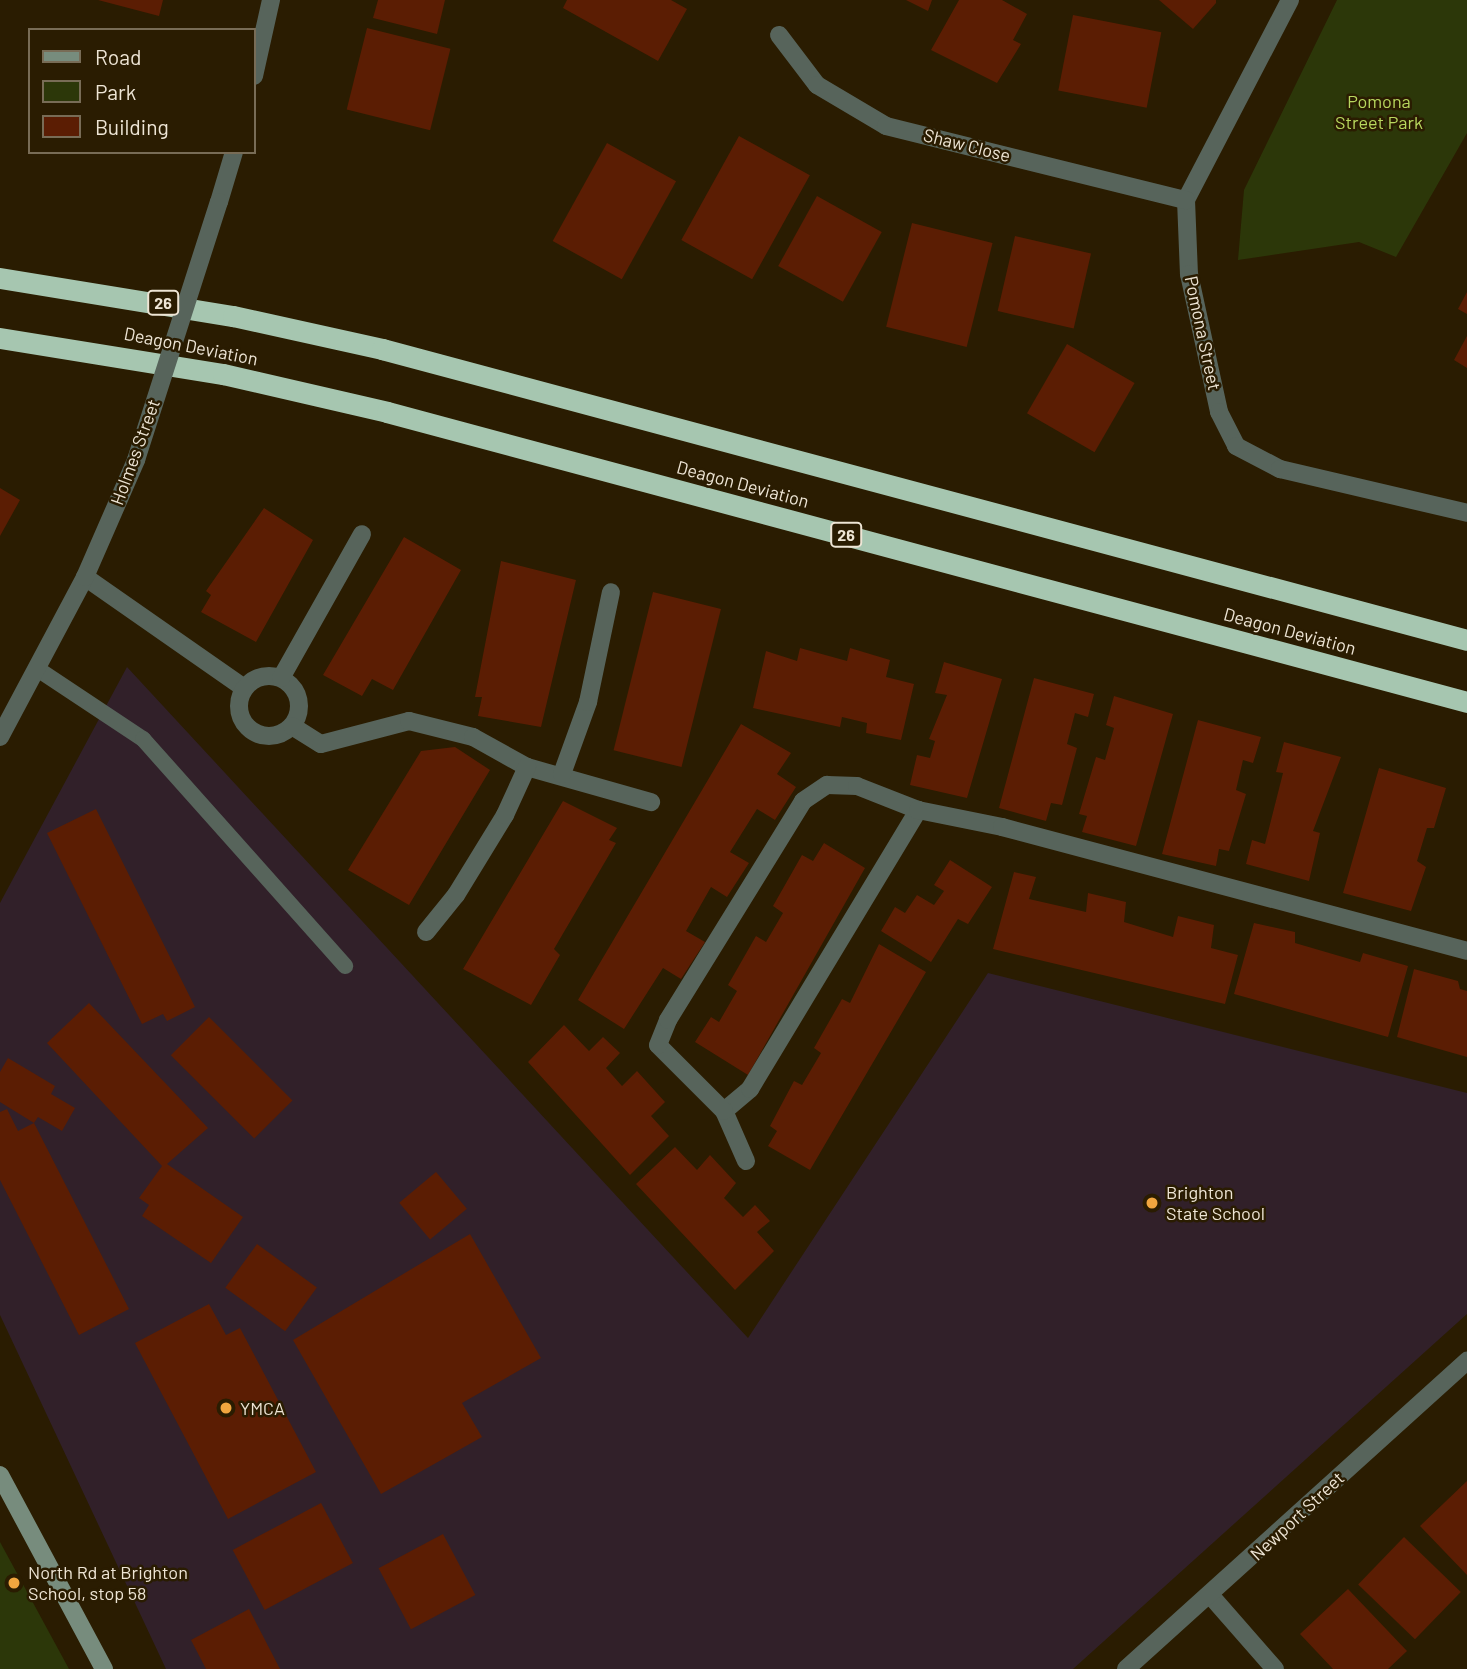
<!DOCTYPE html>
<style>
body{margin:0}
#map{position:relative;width:1467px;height:1669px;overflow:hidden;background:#2a1c01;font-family:Barlow,sans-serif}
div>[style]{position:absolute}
.education>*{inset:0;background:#312029}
.green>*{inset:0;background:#2c3709}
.building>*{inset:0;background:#5b1d03;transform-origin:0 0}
.lane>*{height:16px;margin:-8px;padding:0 8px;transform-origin:8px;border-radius:8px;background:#57645b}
.street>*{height:18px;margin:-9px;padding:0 9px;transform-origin:9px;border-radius:9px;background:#57645b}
.street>.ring{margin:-9px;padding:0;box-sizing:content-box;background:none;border:18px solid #57645b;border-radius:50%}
.secondary>*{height:18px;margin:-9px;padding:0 9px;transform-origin:9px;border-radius:9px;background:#778c7d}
.highway>*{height:21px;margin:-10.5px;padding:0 10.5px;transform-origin:10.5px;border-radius:10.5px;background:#a6c6b0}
.street-bridge>*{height:18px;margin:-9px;padding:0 9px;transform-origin:9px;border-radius:9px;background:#57645b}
.dots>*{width:19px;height:19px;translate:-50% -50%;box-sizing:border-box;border:4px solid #2a1c01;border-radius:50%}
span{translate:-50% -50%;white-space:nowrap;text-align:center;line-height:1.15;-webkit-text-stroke:5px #2a1c01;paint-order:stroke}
.shield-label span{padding:2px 5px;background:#2a1c01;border:2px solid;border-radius:5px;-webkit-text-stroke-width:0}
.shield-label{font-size:16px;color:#eee5d5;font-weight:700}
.park-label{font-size:18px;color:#b8d75e}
.street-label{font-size:18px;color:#eee5d5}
.poi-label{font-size:18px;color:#eee5d5}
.left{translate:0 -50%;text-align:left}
.legend{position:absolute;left:28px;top:28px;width:228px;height:126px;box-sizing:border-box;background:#2a1c01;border:2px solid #786c56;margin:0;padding:9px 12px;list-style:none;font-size:21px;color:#eee5d5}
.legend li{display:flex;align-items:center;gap:14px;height:35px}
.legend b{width:35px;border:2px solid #786c56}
</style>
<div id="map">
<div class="education">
<div style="clip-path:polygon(127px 667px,748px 1338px,988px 973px,1467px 1093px,1467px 1314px,1073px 1669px,166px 1669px,0 1315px,0 903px)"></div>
</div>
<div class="green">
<div style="clip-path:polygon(1337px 0,1467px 0,1467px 133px,1396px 257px,1359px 242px,1238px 260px,1244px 190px)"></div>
<div style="clip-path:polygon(0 1542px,69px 1669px,0 1669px)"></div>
</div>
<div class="building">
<div style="clip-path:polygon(98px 0,163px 0,159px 16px)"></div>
<div style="clip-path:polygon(378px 0,445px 0,437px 34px,373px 18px)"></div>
<div style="clip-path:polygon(567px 0,671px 0,687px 9px,658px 61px,563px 8px)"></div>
<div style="clip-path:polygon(906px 0,932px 0,928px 11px)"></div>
<div style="clip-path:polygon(959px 0,1002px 0,1027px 14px,1013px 40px,1021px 44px,997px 83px,931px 50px)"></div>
<div style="clip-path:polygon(1159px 0,1216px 0,1216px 3px,1193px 29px)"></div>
<div style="left:1073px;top:15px;width:90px;height:77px;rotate:11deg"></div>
<div style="left:367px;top:28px;width:86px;height:84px;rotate:14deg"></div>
<div style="left:739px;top:136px;width:81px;height:119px;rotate:29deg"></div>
<div style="left:607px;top:143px;width:79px;height:112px;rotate:29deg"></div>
<div style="left:817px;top:196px;width:74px;height:80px;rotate:29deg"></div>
<div style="left:912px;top:223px;width:83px;height:107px;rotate:14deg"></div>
<div style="left:1015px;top:236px;width:78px;height:77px;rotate:13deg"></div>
<div style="clip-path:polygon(1467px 292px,1467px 314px,1458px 309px)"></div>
<div style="clip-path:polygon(1467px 336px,1467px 368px,1454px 360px)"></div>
<div style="left:1067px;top:344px;width:78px;height:80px;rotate:30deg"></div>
<div style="clip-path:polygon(0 488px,20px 500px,0 536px)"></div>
<div style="clip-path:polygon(264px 508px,313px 540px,256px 642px,201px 612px,211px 595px,206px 591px)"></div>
<div style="clip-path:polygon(404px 537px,461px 570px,393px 690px,372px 679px,362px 696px,323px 675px)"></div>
<div style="clip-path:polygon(501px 561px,576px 580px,541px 727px,478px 716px,482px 697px,475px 697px)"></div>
<div style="left:653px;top:592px;width:70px;height:163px;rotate:14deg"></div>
<div style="clip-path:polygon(800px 648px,847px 661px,850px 648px,890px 660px,886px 677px,914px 684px,901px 740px,866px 733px,867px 723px,842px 717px,840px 727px,753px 708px,766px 651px,797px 661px)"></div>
<div style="clip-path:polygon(944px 662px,1002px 679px,967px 798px,910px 785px,917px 755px,930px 758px,935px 741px,929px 739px,947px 695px,935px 693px)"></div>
<div style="clip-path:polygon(1034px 678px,1094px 694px,1088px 717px,1075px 713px,1067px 744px,1077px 748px,1062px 805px,1051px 803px,1046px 821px,999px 808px)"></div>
<div style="clip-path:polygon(1114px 696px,1173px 714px,1136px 846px,1082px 832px,1087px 816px,1079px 814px,1096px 757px,1105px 760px,1114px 728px,1106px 725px)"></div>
<div style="clip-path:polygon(1198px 720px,1261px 737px,1253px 763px,1243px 760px,1236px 790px,1246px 794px,1229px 851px,1219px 849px,1216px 866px,1162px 854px)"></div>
<div style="clip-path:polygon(741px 724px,791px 753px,777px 774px,796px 787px,775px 820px,757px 809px,730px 852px,749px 863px,727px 897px,711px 887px,686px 931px,705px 942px,681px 979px,663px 968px,624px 1029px,578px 1000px)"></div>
<div style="clip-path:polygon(1284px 742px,1341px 757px,1313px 831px,1320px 833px,1309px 881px,1246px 864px,1252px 840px,1265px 844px,1283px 773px,1276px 772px)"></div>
<div style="clip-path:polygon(455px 747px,490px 770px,409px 905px,348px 870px,421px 751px)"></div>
<div style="clip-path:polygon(1379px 768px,1446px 788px,1434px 828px,1427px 828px,1417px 861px,1426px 867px,1411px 911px,1343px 893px)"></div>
<div style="clip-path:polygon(563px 801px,617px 828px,609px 840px,616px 843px,554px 949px,560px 955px,531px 1005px,463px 969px)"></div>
<div style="clip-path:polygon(96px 809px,195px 1007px,167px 1021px,163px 1014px,142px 1024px,47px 833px)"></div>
<div style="clip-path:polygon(824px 843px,865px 868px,748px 1075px,695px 1042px,711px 1017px,719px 1022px,737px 991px,728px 985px,756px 936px,766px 942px,783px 913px,773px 906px,802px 855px,813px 861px)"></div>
<div style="clip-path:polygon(950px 860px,992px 887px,968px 924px,958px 919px,931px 962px,881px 931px,895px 907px,905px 913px,917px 895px,934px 905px,944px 891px,934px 885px)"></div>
<div style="clip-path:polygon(1014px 872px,1036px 877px,1029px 899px,1086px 912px,1088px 893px,1126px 902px,1124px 922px,1173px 937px,1178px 916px,1214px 925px,1211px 948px,1238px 955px,1225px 1004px,993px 949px)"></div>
<div style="clip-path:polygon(1254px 923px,1295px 932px,1295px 943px,1360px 962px,1363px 953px,1408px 966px,1388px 1037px,1234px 994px)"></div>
<div style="clip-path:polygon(879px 944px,926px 972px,810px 1170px,768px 1146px,777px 1131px,770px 1126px,794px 1081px,802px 1085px,821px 1053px,814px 1048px,842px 999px,850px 1003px)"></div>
<div style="clip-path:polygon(1414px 969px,1458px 981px,1460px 989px,1467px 991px,1467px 1057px,1397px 1037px)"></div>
<div style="clip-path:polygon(89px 1003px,208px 1128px,167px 1164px,243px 1217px,211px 1263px,142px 1216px,149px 1205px,139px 1198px,162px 1166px,47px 1043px)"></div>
<div style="left:209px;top:1017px;width:118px;height:54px;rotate:45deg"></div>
<div style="clip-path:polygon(564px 1025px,589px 1051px,603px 1037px,620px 1053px,606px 1068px,622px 1086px,637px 1071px,665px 1102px,651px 1116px,669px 1136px,630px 1175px,528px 1062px)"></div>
<div style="clip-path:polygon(8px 1058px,55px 1086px,51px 1094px,75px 1108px,62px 1131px,38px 1117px,34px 1123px,0 1102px,0 1072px)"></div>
<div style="clip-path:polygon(7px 1109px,18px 1131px,34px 1123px,129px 1309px,79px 1335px,0 1180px,0 1112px)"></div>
<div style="clip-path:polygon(675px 1147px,697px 1170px,710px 1155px,736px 1183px,724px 1198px,743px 1217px,755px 1205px,770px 1221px,757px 1232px,774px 1251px,735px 1290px,636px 1184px)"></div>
<div style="left:436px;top:1172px;width:48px;height:48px;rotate:50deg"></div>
<div style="clip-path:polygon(470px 1234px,541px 1358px,462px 1403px,482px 1437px,381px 1494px,293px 1340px)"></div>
<div style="left:257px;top:1244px;width:74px;height:54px;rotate:36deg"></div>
<div style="clip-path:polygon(209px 1304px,226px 1335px,240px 1328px,316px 1472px,228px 1519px,135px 1343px)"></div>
<div style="clip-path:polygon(1467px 1481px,1467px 1575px,1420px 1526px)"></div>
<div style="left:321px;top:1503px;width:68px;height:100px;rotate:62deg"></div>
<div style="left:443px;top:1534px;width:69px;height:73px;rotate:62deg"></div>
<div style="left:1404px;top:1537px;width:79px;height:66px;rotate:44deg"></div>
<div style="clip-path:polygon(1348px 1589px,1407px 1651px,1388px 1669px,1333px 1669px,1300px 1634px)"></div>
<div style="clip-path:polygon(249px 1609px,280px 1669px,206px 1669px,191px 1640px)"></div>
</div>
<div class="lane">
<div style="left:39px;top:670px;width:125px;rotate:33.6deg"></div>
<div style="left:143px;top:739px;width:304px;rotate:48.3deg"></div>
</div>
<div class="street">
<div style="left:1290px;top:0;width:225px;rotate:117.5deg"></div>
<div style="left:1186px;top:200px;width:74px;rotate:87.7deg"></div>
<div style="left:1189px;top:274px;width:141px;rotate:77.7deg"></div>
<div style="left:1219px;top:412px;width:38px;rotate:63deg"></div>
<div style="left:1236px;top:446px;width:50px;rotate:27.6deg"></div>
<div style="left:1280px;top:469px;width:192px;rotate:13.2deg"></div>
<div style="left:779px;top:35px;width:63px;rotate:52.8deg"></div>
<div style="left:817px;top:85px;width:80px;rotate:30.7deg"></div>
<div style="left:886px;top:126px;width:309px;rotate:13.9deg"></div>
<div style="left:254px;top:76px;width:78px;rotate:-77.4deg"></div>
<div style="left:219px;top:202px;width:52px;rotate:-73.3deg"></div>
<div style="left:85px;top:577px;width:194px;rotate:34.9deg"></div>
<div class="ring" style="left:239px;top:676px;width:42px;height:42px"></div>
<div style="left:281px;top:678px;width:165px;rotate:-60.6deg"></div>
<div style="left:292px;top:726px;width:34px;rotate:32deg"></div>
<div style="left:321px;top:744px;width:91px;rotate:-14.6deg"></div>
<div style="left:409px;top:721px;width:66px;rotate:14deg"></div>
<div style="left:473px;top:737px;width:62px;rotate:29.1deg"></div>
<div style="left:527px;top:767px;width:129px;rotate:15.8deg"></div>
<div style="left:0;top:737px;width:181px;rotate:-62deg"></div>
<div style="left:85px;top:577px;width:128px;rotate:-66.4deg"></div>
<div style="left:562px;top:774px;width:77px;rotate:-70.1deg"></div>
<div style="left:588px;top:702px;width:112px;rotate:-78.2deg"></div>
<div style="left:426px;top:932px;width:48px;rotate:-51deg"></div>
<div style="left:456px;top:895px;width:94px;rotate:-58.5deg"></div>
<div style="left:505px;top:815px;width:53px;rotate:-65.4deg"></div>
<div style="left:724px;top:1111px;width:34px;rotate:-40deg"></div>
<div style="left:750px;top:1089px;width:326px;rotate:-58.9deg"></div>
<div style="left:746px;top:1161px;width:55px;rotate:-113.7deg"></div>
<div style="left:724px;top:1111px;width:93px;rotate:-135deg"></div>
<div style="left:658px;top:1045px;width:27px;rotate:-68deg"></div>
<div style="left:668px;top:1020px;width:257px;rotate:-58.3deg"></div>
<div style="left:803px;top:801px;width:29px;rotate:-34deg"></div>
<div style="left:827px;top:785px;width:30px;rotate:2deg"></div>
<div style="left:857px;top:786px;width:66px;rotate:21.5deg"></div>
<div style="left:918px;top:810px;width:86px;rotate:11.4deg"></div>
<div style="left:1002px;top:827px;width:481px;rotate:14.9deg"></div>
<div style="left:1211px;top:1596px;width:97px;rotate:48.8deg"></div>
<div style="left:1126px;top:1669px;width:460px;rotate:-42.1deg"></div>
</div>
<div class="secondary">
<div style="left:0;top:1475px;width:220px;rotate:61.8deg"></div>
</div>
<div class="highway">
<div style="left:0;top:278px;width:236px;rotate:9.3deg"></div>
<div style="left:233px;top:316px;width:153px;rotate:12.5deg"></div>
<div style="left:382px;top:349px;width:1123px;rotate:15.01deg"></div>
<div style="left:0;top:338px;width:226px;rotate:9.2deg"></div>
<div style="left:223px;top:374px;width:168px;rotate:13deg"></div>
<div style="left:387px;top:412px;width:1118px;rotate:15.03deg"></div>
</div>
<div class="street-bridge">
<div style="left:136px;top:460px;width:271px;rotate:-72.2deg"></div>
</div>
<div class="dots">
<div style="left:1152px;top:1203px;background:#f1a63f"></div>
<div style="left:226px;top:1408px;background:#f1a63f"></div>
<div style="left:14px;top:1583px;background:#f1a63f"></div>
</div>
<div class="shield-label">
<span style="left:163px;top:303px">26</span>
<span style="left:846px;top:535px">26</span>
</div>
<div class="park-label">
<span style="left:1379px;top:112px">Pomona<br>Street Park</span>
</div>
<div class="street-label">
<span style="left:967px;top:145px;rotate:14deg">Shaw Close</span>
<span style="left:1203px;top:333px;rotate:78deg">Pomona Street</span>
<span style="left:191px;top:346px;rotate:11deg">Deagon Deviation</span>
<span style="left:135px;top:452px;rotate:-70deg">Holmes Street</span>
<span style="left:743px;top:484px;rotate:15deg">Deagon Deviation</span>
<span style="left:1290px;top:631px;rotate:15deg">Deagon Deviation</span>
<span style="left:1297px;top:1516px;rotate:-43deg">Newport Street</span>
</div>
<div class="poi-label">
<span class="left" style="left:1166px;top:1203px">Brighton<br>State School</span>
<span class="left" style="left:240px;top:1408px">YMCA</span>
<span class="left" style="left:28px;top:1583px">North Rd at Brighton<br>School, stop 58</span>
</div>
<ul class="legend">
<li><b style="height:9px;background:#778c7d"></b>Road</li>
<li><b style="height:19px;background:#2c3709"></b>Park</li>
<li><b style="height:19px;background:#5b1d03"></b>Building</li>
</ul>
</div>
